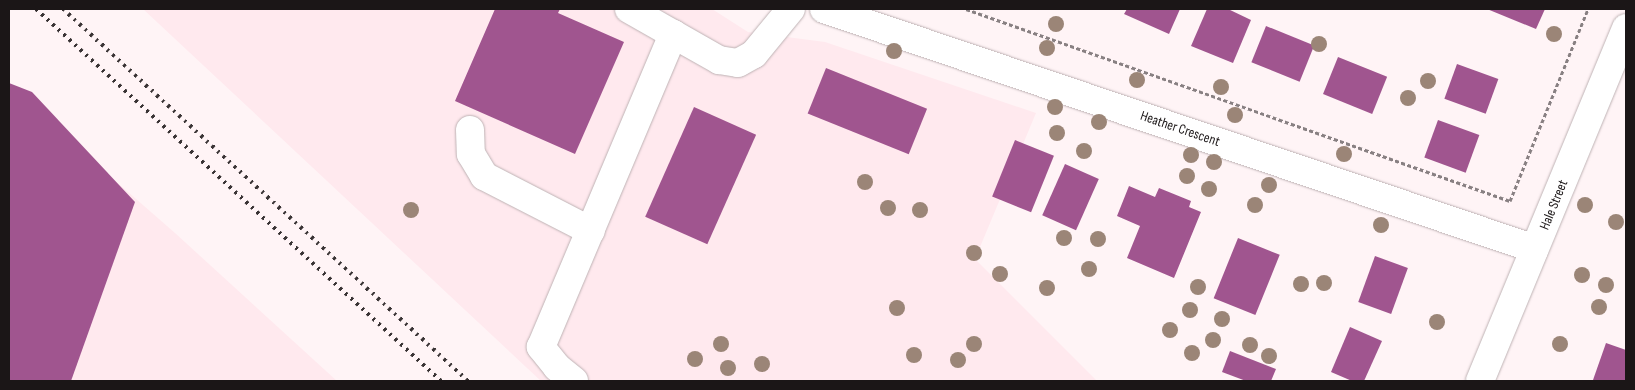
<!DOCTYPE html>
<style>
body{margin:0}
#map{position:relative;width:1635px;height:390px;overflow:hidden;background:#fff4f6;font-family:"Sofia Sans Condensed",sans-serif}
div>[style]{position:absolute}
.built>*{inset:0;background:#ffe9ee}
.building>*{inset:0;background:#a0558f;transform-origin:0 0}
.path>*{height:3px;margin-top:-1.5px;transform-origin:0;background:repeating-linear-gradient(90deg,#888082 0 4px,transparent 0 6.5px)}
.roads{filter:drop-shadow(0 0 1px #beb2b4) drop-shadow(0 0 1px #beb2b4)}
.minor>*{height:28px;margin:-14px;padding:0 14px;transform-origin:14px;border-radius:14px;background:#fff}
.tertiary>*{height:28px;margin:-14px;padding:0 14px;transform-origin:14px;border-radius:14px;background:#fff}
.rail>*{height:4px;margin-top:-2px;transform-origin:0;background:repeating-linear-gradient(90deg,#393334 0 2.5px,transparent 0 7.5px)}
.trees>*{width:16px;height:16px;margin:-8px;border-radius:50%;background:#9b8577}
span{translate:-50% -50%;white-space:nowrap;text-align:center;line-height:1.15;-webkit-text-stroke:4px #fff;paint-order:stroke}
.street-label{font-size:14px;color:#1b1617}
.frame{position:absolute;inset:0;border:10px solid #1b1617;pointer-events:none}
</style>
<div id="map">
<div class="built">
<div style="clip-path:polygon(143px 9px,712px 9px,748px 32px,825px 42px,1036px 113px,975px 259px,1097px 381px,541px 381px)"></div>
<div style="clip-path:polygon(9px 88px,175px 233px,337px 381px,9px 381px)"></div>
</div>
<div class="building">
<div style="clip-path:polygon(495px 9px,560px 9px,558px 13px,624px 42px,575px 154px,455px 101px)"></div>
<div style="clip-path:polygon(1127px 9px,1180px 9px,1169px 34px,1124px 14px)"></div>
<div style="clip-path:polygon(1207px 9px,1228px 9px,1251px 20px,1233px 63px,1191px 46px)"></div>
<div style="clip-path:polygon(1487px 9px,1545px 9px,1536px 29px)"></div>
<div style="left:1266px;top:26px;width:52px;height:39px;rotate:22deg"></div>
<div style="left:1338px;top:57px;width:53px;height:40px;rotate:22deg"></div>
<div style="left:1457px;top:64px;width:44px;height:37px;rotate:20deg"></div>
<div style="left:826px;top:68px;width:109px;height:49px;rotate:22deg"></div>
<div style="clip-path:polygon(9px 83px,32px 92px,135px 202px,71px 381px,9px 381px)"></div>
<div style="left:694px;top:107px;width:68px;height:120px;rotate:24deg"></div>
<div style="left:1438px;top:120px;width:44px;height:40px;rotate:20deg"></div>
<div style="left:1015px;top:140px;width:42px;height:61px;rotate:22deg"></div>
<div style="left:1065px;top:164px;width:37px;height:56px;rotate:24deg"></div>
<div style="clip-path:polygon(1129px 186px,1155px 197px,1159px 188px,1191px 201px,1189px 207px,1201px 212px,1174px 278px,1127px 258px,1140px 226px,1117px 216px)"></div>
<div style="left:1238px;top:238px;width:45px;height:65px;rotate:22deg"></div>
<div style="left:1375px;top:256px;width:35px;height:49px;rotate:20deg"></div>
<div style="clip-path:polygon(1350px 327px,1382px 341px,1364px 381px,1352px 381px,1331px 372px)"></div>
<div style="clip-path:polygon(1606px 343px,1626px 350px,1626px 381px,1593px 380px)"></div>
<div style="clip-path:polygon(1230px 351px,1276px 369px,1271px 381px,1246px 381px,1222px 372px)"></div>
</div>
<div class="path">
<div style="left:966px;top:9px;width:577px;rotate:19.44deg"></div>
<div style="left:1510px;top:201px;width:207px;rotate:-67.9deg"></div>
</div>
<div class="roads">
<div class="minor">
<div style="left:629px;top:9px;width:51px;rotate:29.6deg"></div>
<div style="left:824px;top:9px;width:750px;rotate:18.65deg"></div>
<div style="left:470px;top:130px;width:24px;rotate:88deg"></div>
<div style="left:471px;top:154px;width:26px;rotate:59deg"></div>
<div style="left:484px;top:176px;width:120px;rotate:27.2deg"></div>
<div style="left:574px;top:381px;width:22px;rotate:-141deg"></div>
<div style="left:557px;top:367px;width:26px;rotate:-129deg"></div>
<div style="left:541px;top:347px;width:340px;rotate:-67.1deg"></div>
<div style="left:673px;top:34px;width:53px;rotate:29.5deg"></div>
<div style="left:719px;top:60px;width:19px;rotate:9deg"></div>
<div style="left:738px;top:63px;width:18px;rotate:-29deg"></div>
<div style="left:754px;top:54px;width:58px;rotate:-50.6deg"></div>
</div>
<div class="tertiary">
<div style="left:1480px;top:381px;width:382px;rotate:-67.5deg"></div>
</div>
</div>
<div class="rail">
<div style="left:36px;top:9px;width:550px;rotate:42.57deg"></div>
<div style="left:63px;top:9px;width:550px;rotate:42.57deg"></div>
</div>
<div class="trees">
<div style="left:1056px;top:24px"></div>
<div style="left:1554px;top:34px"></div>
<div style="left:1319px;top:44px"></div>
<div style="left:1047px;top:48px"></div>
<div style="left:894px;top:51px"></div>
<div style="left:1137px;top:80px"></div>
<div style="left:1428px;top:81px"></div>
<div style="left:1221px;top:87px"></div>
<div style="left:1408px;top:98px"></div>
<div style="left:1055px;top:107px"></div>
<div style="left:1235px;top:115px"></div>
<div style="left:1099px;top:122px"></div>
<div style="left:1057px;top:133px"></div>
<div style="left:1084px;top:151px"></div>
<div style="left:1344px;top:154px"></div>
<div style="left:1191px;top:155px"></div>
<div style="left:1214px;top:162px"></div>
<div style="left:1187px;top:176px"></div>
<div style="left:865px;top:182px"></div>
<div style="left:1269px;top:185px"></div>
<div style="left:1209px;top:189px"></div>
<div style="left:1255px;top:205px"></div>
<div style="left:1585px;top:205px"></div>
<div style="left:888px;top:208px"></div>
<div style="left:411px;top:210px"></div>
<div style="left:920px;top:210px"></div>
<div style="left:1616px;top:222px"></div>
<div style="left:1381px;top:225px"></div>
<div style="left:1064px;top:238px"></div>
<div style="left:1098px;top:239px"></div>
<div style="left:974px;top:253px"></div>
<div style="left:1089px;top:269px"></div>
<div style="left:1000px;top:274px"></div>
<div style="left:1582px;top:275px"></div>
<div style="left:1324px;top:283px"></div>
<div style="left:1301px;top:284px"></div>
<div style="left:1606px;top:285px"></div>
<div style="left:1198px;top:287px"></div>
<div style="left:1047px;top:288px"></div>
<div style="left:1599px;top:307px"></div>
<div style="left:897px;top:308px"></div>
<div style="left:1190px;top:310px"></div>
<div style="left:1222px;top:319px"></div>
<div style="left:1437px;top:322px"></div>
<div style="left:1170px;top:330px"></div>
<div style="left:1213px;top:340px"></div>
<div style="left:721px;top:344px"></div>
<div style="left:974px;top:344px"></div>
<div style="left:1560px;top:344px"></div>
<div style="left:1250px;top:345px"></div>
<div style="left:1192px;top:353px"></div>
<div style="left:914px;top:355px"></div>
<div style="left:1269px;top:356px"></div>
<div style="left:695px;top:359px"></div>
<div style="left:958px;top:360px"></div>
<div style="left:762px;top:364px"></div>
<div style="left:728px;top:368px"></div>
</div>
<div class="street-label">
<span style="left:1180px;top:129px;rotate:19deg">Heather Crescent</span>
<span style="left:1554px;top:205px;rotate:-68deg">Hale Street</span>
</div>
<div class="frame"></div>
</div>
